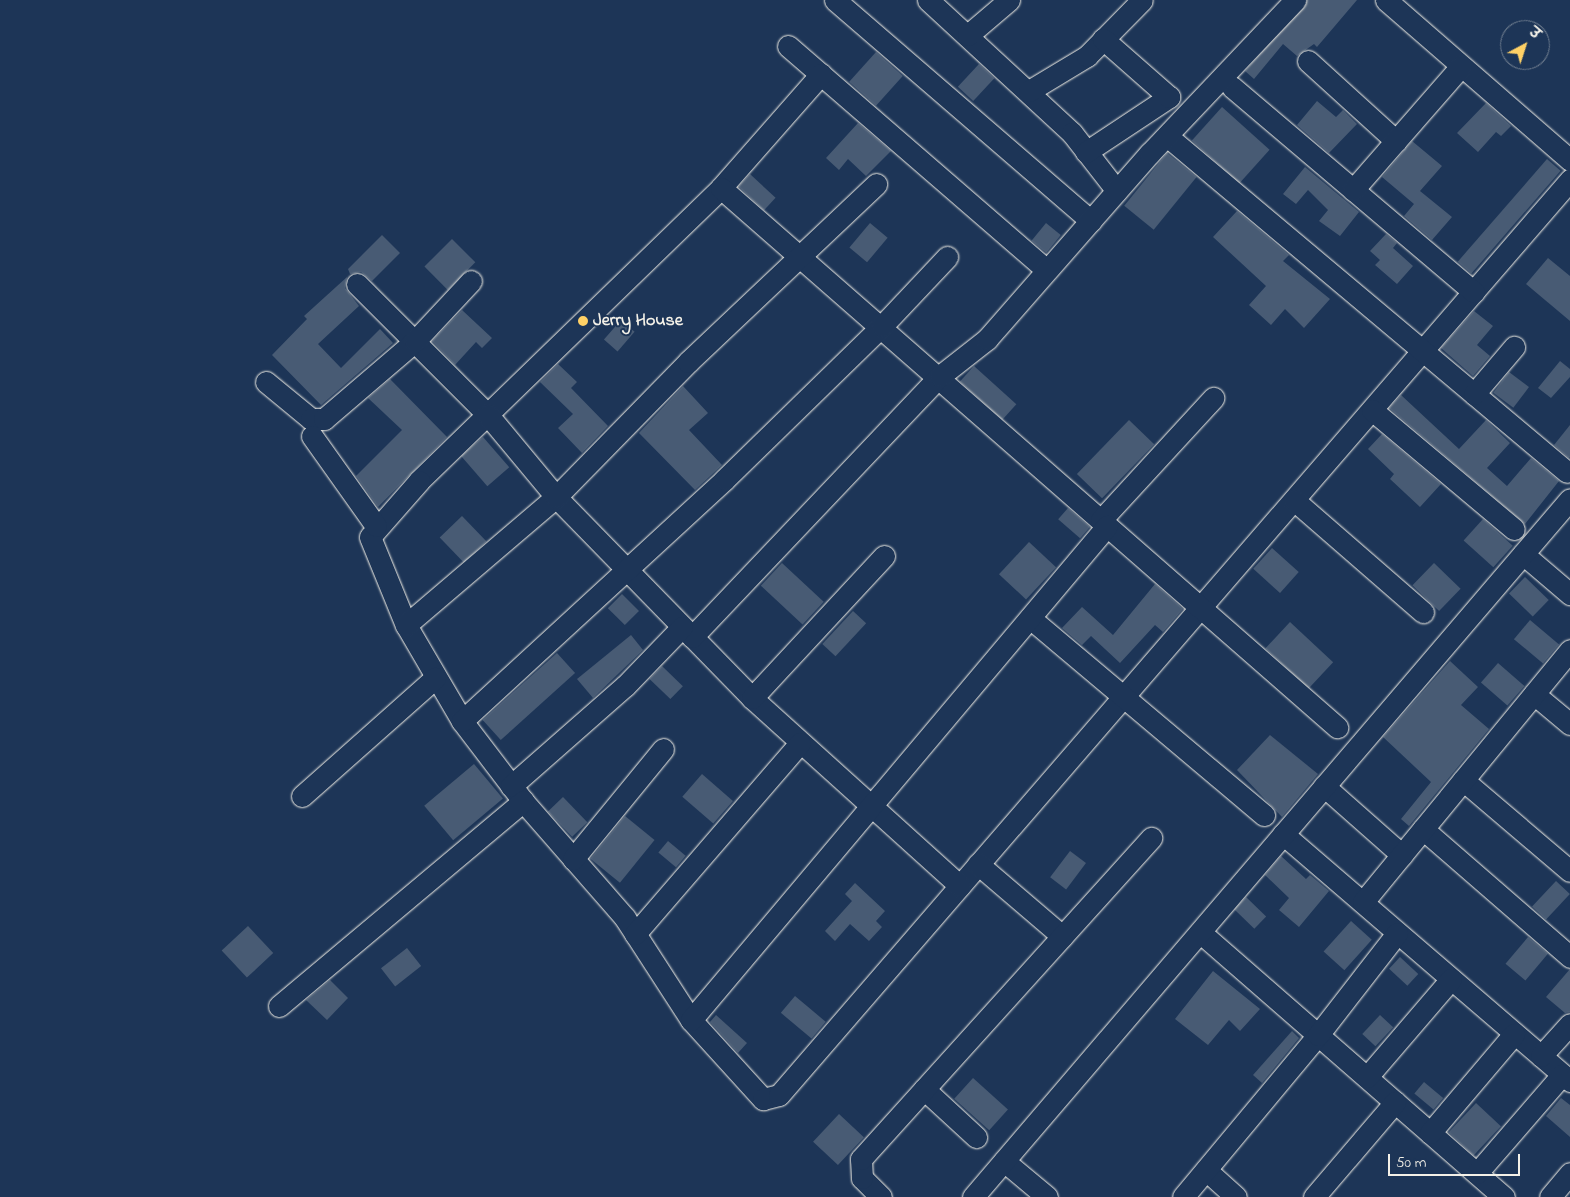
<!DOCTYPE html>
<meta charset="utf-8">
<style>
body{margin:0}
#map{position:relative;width:1570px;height:1197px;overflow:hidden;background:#1d3557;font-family:"Indie Flower","Playpen Sans Deva",sans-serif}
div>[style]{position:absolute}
.building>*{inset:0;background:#485b74;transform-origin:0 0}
.roads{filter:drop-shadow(0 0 1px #f4f1e8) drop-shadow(0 0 1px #f4f1e8)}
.street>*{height:21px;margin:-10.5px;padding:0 10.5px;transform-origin:10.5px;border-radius:10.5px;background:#1d3557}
.dots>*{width:14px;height:14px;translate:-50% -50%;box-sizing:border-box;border:2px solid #1d3557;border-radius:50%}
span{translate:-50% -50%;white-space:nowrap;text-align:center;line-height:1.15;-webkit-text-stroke:4px #1d3557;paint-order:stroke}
.poi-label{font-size:18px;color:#f4f1e8;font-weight:700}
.left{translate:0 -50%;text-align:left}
.north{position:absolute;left:1500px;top:20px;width:50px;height:50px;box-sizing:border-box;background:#1d3557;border:1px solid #738091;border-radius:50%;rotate:40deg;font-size:14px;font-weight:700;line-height:20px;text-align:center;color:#f4f1e8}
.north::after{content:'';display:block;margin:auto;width:18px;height:22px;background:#ffd166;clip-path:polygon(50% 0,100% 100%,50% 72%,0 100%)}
.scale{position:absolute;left:1388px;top:1154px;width:132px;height:22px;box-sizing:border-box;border:2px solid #f4f1e8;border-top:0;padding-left:6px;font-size:15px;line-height:18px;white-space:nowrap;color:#f4f1e8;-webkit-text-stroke:4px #1d3557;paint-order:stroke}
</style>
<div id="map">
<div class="building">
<div style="clip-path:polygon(1307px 0,1357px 0,1317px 47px,1314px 44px,1297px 56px,1283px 44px,1254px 79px,1245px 71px)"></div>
<div style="left:876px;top:52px;width:36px;height:40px;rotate:42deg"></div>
<div style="left:979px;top:64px;width:21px;height:31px;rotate:43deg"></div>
<div style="clip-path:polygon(1317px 101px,1336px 117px,1343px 110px,1357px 124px,1329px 153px,1297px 125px)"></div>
<div style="clip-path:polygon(1486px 103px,1511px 126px,1501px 136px,1496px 132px,1478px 152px,1457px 133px)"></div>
<div style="left:1222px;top:107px;width:64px;height:45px;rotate:42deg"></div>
<div style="clip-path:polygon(858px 123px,891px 151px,866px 176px,848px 159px,839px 170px,826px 158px)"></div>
<div style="clip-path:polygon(1412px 141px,1442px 166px,1420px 191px,1452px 217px,1432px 240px,1404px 216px,1414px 204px,1382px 177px)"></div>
<div style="left:1167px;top:153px;width:38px;height:68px;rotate:39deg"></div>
<div style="left:1547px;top:159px;width:18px;height:136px;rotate:41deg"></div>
<div style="clip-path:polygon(1305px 167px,1359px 212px,1340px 236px,1319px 221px,1328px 210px,1308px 190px,1296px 204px,1283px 194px)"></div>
<div style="left:750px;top:174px;width:35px;height:17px;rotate:43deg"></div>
<div style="clip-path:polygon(1237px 211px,1289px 255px,1283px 261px,1330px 299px,1304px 328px,1285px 309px,1271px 325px,1249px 305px,1266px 286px,1213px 237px)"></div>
<div style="left:870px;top:223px;width:23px;height:32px;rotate:40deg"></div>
<div style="left:1046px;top:223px;width:19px;height:23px;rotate:39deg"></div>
<div style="clip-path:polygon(1386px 234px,1397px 243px,1393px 248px,1413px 266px,1397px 284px,1375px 265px,1380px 260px,1370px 251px)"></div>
<div style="clip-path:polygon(382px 235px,400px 253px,372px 281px,361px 272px,350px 274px,348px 269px)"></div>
<div style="left:452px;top:239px;width:33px;height:39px;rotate:45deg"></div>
<div style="clip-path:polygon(1548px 258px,1570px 276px,1570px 321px,1526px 284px)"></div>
<div style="clip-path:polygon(347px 277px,345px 288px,359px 306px,318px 344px,341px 368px,380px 329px,393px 343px,321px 405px,272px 355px,307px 319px,304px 316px)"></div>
<div style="clip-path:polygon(462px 310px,492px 338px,482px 348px,476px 342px,455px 365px,432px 341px)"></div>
<div style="clip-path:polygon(1474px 311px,1493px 326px,1477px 345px,1490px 356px,1473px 376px,1441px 348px)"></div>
<div style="left:621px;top:320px;width:18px;height:26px;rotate:41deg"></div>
<div style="clip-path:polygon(1560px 361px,1570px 369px,1570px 377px,1551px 398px,1538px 388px)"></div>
<div style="clip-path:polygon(558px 364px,577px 382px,571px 388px,608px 426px,582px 453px,558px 428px,573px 414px,540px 382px)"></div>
<div style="left:974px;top:366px;width:57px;height:21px;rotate:42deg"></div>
<div style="left:1509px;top:372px;width:25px;height:26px;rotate:37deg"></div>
<div style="clip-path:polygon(390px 379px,447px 437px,378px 507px,356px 476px,402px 430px,368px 398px)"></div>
<div style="clip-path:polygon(683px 386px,708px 413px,689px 430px,722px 465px,695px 490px,639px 433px)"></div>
<div style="clip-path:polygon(1401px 395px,1459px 449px,1486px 420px,1510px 443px,1487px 468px,1507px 486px,1531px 458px,1559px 481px,1525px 524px,1389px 408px)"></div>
<div style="left:1129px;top:420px;width:35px;height:75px;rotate:44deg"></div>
<div style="clip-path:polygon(1570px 425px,1570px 457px,1569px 458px,1554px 445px)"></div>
<div style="clip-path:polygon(1382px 434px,1441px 484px,1420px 507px,1390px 479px,1394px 474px,1368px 449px)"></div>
<div style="left:483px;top:437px;width:40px;height:29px;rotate:49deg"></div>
<div style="left:1068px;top:508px;width:29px;height:15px;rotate:41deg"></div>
<div style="left:462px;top:516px;width:35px;height:31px;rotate:46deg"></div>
<div style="left:1483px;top:519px;width:40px;height:29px;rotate:42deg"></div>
<div style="left:1029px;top:542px;width:37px;height:44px;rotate:43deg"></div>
<div style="left:1272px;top:548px;width:36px;height:28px;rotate:42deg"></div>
<div style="left:782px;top:563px;width:57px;height:31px;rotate:43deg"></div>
<div style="left:1434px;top:563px;width:37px;height:31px;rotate:44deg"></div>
<div style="left:1525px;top:577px;width:33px;height:23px;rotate:44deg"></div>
<div style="clip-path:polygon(1155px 584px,1183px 609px,1163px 632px,1155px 625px,1120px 663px,1091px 636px,1082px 645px,1062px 628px,1082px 607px,1113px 635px)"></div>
<div style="left:622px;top:594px;width:24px;height:20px;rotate:45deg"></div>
<div style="left:853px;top:611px;width:18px;height:45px;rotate:43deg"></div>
<div style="left:1530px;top:620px;width:38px;height:25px;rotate:40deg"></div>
<div style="left:1290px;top:622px;width:59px;height:36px;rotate:43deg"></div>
<div style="clip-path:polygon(631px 635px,643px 650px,593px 698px,577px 679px)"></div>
<div style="left:557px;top:653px;width:27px;height:100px;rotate:48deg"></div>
<div style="clip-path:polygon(1450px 661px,1478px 687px,1461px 705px,1489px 729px,1409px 826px,1401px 819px,1431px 782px,1383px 737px)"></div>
<div style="left:1498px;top:663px;width:35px;height:26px;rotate:41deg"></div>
<div style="left:662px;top:666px;width:29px;height:18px;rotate:44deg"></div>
<div style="clip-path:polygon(1270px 735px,1318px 774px,1282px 817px,1237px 770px)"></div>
<div style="left:474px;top:764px;width:45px;height:65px;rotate:50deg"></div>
<div style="left:702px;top:774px;width:41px;height:30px;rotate:41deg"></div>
<div style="left:563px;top:797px;width:35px;height:21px;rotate:46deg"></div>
<div style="left:625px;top:816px;width:38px;height:55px;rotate:39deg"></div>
<div style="left:668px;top:841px;width:23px;height:15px;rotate:40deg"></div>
<div style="left:1070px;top:851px;width:20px;height:33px;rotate:37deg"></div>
<div style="clip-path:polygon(1281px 856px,1306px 879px,1310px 875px,1329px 891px,1299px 927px,1279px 910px,1289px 898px,1265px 875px)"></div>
<div style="left:1556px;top:881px;width:19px;height:35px;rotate:43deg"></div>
<div style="clip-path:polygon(855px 883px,885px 911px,876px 921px,882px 927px,869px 941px,850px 924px,835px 941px,825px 931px,852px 901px,845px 894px)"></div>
<div style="left:1246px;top:897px;width:28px;height:17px;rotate:44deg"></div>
<div style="left:1351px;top:921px;width:28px;height:41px;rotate:42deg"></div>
<div style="left:248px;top:926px;width:37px;height:36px;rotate:47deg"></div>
<div style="left:1528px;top:937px;width:26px;height:35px;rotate:40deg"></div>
<div style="left:407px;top:948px;width:23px;height:33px;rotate:52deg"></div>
<div style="left:1400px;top:957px;width:25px;height:16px;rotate:43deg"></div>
<div style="clip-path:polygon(1570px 969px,1570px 1012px,1565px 1013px,1546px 997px)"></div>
<div style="clip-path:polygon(1213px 971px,1260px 1009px,1240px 1031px,1229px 1020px,1208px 1045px,1175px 1019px)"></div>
<div style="clip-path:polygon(330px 980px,348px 998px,327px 1020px,306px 1000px)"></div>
<div style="left:795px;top:996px;width:40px;height:22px;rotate:40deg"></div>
<div style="clip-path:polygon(716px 1015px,747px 1043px,738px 1053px,710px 1022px)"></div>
<div style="left:1380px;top:1015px;width:18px;height:26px;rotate:43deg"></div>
<div style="clip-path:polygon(1292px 1031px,1299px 1038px,1262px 1083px,1253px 1075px)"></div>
<div style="left:973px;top:1078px;width:47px;height:28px;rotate:42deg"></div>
<div style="left:1424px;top:1082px;width:25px;height:15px;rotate:40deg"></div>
<div style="clip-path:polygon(1561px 1098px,1570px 1105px,1570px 1137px,1546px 1116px)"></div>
<div style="left:1476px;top:1103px;width:34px;height:40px;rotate:43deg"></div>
<div style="left:839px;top:1114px;width:34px;height:38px;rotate:43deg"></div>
</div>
<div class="roads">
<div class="street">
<div style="left:835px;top:0;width:338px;rotate:40.8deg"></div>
<div style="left:928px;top:0;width:196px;rotate:42.7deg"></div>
<div style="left:1072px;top:133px;width:73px;rotate:52.2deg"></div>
<div style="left:1386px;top:0;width:244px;rotate:41deg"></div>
<div style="left:968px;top:35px;width:54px;rotate:-40.5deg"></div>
<div style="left:788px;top:46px;width:342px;rotate:40.9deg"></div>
<div style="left:1308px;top:61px;width:119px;rotate:42.3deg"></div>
<div style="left:821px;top:74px;width:152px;rotate:131.3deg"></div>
<div style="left:721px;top:188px;width:421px;rotate:135.9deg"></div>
<div style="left:419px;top:481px;width:74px;rotate:131.2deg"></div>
<div style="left:370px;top:537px;width:95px;rotate:67.8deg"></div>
<div style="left:406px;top:625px;width:111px;rotate:59.7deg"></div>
<div style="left:462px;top:721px;width:101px;rotate:52.7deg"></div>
<div style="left:523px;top:801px;width:155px;rotate:48.9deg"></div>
<div style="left:625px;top:918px;width:121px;rotate:57.1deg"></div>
<div style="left:691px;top:1020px;width:107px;rotate:47.7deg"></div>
<div style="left:763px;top:1099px;width:16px;rotate:-14deg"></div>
<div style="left:779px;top:1095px;width:1210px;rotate:-49.16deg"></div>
<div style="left:1232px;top:87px;width:317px;rotate:40.3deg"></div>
<div style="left:1029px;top:91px;width:68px;rotate:-31.1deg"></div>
<div style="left:1087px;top:56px;width:78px;rotate:-45.5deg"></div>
<div style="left:1167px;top:136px;width:522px;rotate:40.03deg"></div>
<div style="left:1086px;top:152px;width:100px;rotate:-33.5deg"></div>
<div style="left:1169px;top:97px;width:88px;rotate:-138.7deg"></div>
<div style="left:721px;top:188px;width:819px;rotate:41.19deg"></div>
<div style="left:1353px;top:190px;width:164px;rotate:-48.9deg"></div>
<div style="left:357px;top:284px;width:185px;rotate:45deg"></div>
<div style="left:488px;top:415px;width:107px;rotate:50.3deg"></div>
<div style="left:556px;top:497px;width:281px;rotate:45.7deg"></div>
<div style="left:752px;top:698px;width:280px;rotate:42.1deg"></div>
<div style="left:266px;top:382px;width:58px;rotate:39.4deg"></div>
<div style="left:311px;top:419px;width:13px"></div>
<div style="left:324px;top:419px;width:120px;rotate:-40.6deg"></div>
<div style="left:415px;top:341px;width:82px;rotate:-47deg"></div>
<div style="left:1474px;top:394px;width:62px;rotate:-49.6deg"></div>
<div style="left:1372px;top:410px;width:185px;rotate:40deg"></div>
<div style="left:312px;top:436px;width:110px;rotate:54.6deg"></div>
<div style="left:1294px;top:500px;width:171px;rotate:41deg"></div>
<div style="left:1101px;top:520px;width:166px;rotate:-47.4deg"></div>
<div style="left:1523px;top:554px;width:62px;rotate:40.4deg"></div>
<div style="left:1030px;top:618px;width:306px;rotate:40.1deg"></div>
<div style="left:406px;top:625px;width:197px;rotate:-40.5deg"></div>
<div style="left:556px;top:497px;width:189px;rotate:-45.6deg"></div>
<div style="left:688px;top:362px;width:259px;rotate:-43.4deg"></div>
<div style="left:692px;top:637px;width:360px;rotate:-46.5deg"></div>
<div style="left:940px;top:376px;width:60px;rotate:-38.2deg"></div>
<div style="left:987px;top:339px;width:247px;rotate:-48.8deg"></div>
<div style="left:1150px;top:153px;width:211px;rotate:-46.5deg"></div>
<div style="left:1534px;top:694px;width:47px;rotate:39.8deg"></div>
<div style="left:752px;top:698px;width:194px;rotate:-47.1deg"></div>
<div style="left:462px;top:721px;width:357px;rotate:-42.6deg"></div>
<div style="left:725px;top:479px;width:219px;rotate:-44.3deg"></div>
<div style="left:882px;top:326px;width:95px;rotate:-46.7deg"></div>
<div style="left:1463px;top:780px;width:140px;rotate:40.4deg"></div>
<div style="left:511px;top:786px;width:152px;rotate:-41.3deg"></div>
<div style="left:625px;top:686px;width:82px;rotate:-46deg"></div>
<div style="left:1324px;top:786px;width:104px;rotate:41.5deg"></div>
<div style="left:302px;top:796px;width:178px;rotate:-41.6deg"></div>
<div style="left:1423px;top:829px;width:195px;rotate:41deg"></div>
<div style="left:1283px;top:834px;width:379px;rotate:40.7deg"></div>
<div style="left:573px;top:859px;width:142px;rotate:-50.7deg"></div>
<div style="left:978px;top:864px;width:111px;rotate:40.6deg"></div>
<div style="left:1363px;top:902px;width:326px;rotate:-50.6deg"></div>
<div style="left:1201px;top:933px;width:402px;rotate:41.1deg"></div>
<div style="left:635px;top:934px;width:252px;rotate:-49.2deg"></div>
<div style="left:279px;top:1006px;width:319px;rotate:-40deg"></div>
<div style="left:691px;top:1020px;width:646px;rotate:-49.9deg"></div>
<div style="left:1541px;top:1056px;width:43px;rotate:-47.8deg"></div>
<div style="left:1367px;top:1077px;width:129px;rotate:-49.4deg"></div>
<div style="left:924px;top:1089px;width:71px;rotate:42.7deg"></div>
<div style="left:1430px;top:1133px;width:130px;rotate:-49.7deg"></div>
<div style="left:1004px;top:1161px;width:56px;rotate:39.9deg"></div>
<div style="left:1206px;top:1170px;width:40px;rotate:42deg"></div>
<div style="left:1477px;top:1173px;width:130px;rotate:-49.1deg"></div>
<div style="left:881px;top:1197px;width:27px;rotate:-135deg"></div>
<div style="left:862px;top:1178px;width:19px;rotate:-93deg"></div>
<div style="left:861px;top:1159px;width:433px;rotate:-47.9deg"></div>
<div style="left:973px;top:1197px;width:918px;rotate:-49.46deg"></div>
<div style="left:1183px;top:1197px;width:211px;rotate:-50.2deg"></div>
<div style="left:1318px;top:1035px;width:129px;rotate:-52.2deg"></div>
<div style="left:1314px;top:1197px;width:125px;rotate:-49.5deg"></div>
<div style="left:1550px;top:1197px;width:31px;rotate:-50deg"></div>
</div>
</div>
<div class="dots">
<div style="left:583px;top:321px;background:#ffd166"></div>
</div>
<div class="poi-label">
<span class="left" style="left:593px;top:321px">Jerry House</span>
</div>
<div class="north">उ</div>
<div class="scale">50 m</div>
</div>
